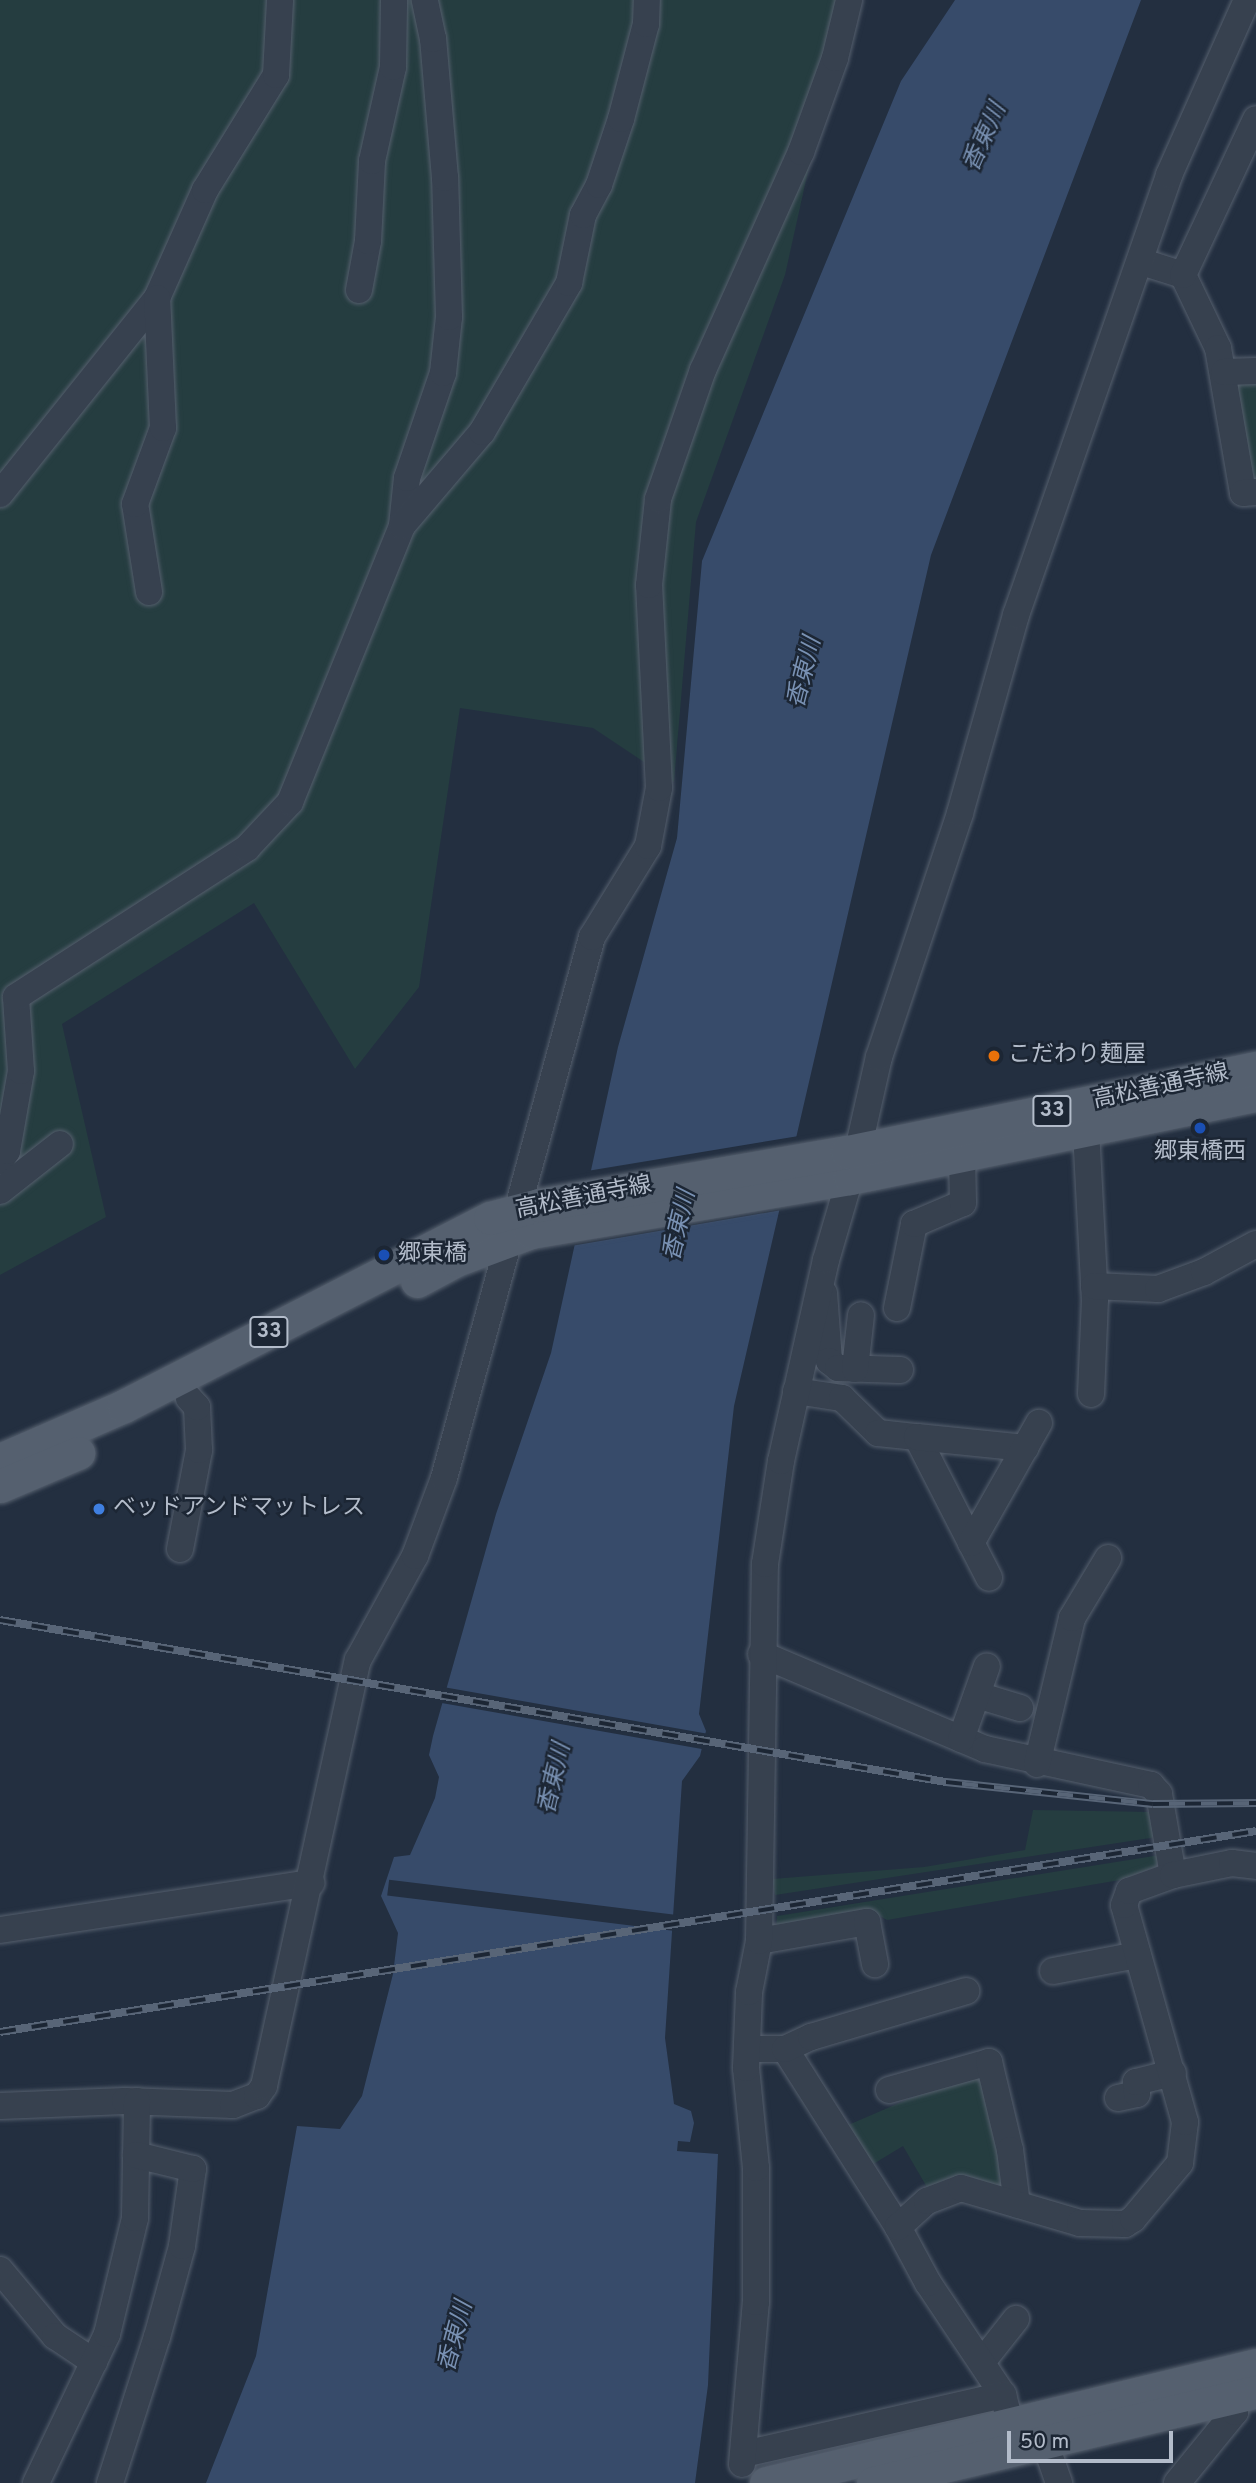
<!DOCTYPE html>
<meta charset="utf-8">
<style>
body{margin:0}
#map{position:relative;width:1256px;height:2483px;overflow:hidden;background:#232f40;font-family:Overpass,"Noto Sans JP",sans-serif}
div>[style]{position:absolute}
.green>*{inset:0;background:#253d40}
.water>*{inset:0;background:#374b6a}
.pier>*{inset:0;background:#232f40;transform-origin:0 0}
.roads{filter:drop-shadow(0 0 2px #555f6d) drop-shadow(0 0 2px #555f6d)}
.minor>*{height:26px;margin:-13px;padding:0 13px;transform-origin:13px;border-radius:13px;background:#37414f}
.major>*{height:33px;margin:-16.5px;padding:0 16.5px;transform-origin:16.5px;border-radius:16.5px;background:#55606f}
.rail>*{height:8px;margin-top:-4px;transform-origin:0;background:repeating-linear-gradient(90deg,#1c2634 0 16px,#586577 0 32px);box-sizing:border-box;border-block:2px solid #586577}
.dots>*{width:19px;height:19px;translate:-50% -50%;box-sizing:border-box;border:4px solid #1c2634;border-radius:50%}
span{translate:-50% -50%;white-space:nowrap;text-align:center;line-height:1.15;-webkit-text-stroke:5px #1c2634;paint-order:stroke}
.shield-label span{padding:2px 5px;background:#1c2634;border:2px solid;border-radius:5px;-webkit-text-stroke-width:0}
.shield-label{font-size:21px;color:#b3bcca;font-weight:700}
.poi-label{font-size:23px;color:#b3bcca}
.left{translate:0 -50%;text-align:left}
.street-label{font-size:23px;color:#b3bcca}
.water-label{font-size:24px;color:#7991b3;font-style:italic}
.scale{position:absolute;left:1007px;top:2431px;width:166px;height:32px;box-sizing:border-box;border:4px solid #b3bcca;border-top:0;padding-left:9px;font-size:21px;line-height:24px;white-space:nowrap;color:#b3bcca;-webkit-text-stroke:5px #1c2634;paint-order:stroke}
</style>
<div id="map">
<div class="green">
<div style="clip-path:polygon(0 0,846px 0,785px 275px,696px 522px,674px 782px,593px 728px,460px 708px,419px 987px,355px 1069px,254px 903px,62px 1024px,106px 1217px,0 1275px)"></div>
<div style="clip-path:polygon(1256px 378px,1256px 484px,1251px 484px,1234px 379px)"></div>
<div style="clip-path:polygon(1033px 1810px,1153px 1812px,1157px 1837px,775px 1895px,772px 1879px,924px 1867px,1025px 1850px)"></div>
<div style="clip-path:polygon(1160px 1855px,1156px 1867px,1120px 1880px,887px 1920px,880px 1916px,776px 1932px,777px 1916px)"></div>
<div style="clip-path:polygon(985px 2066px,1012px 2196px,928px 2189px,903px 2146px,865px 2169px,839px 2129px)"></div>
</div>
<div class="water">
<div style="clip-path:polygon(955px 0,1141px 0,931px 555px,734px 1406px,699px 1714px,706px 1731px,700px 1756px,682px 1781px,665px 2038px,674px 2104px,691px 2111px,694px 2123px,690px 2142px,678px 2141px,677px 2151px,718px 2154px,708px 2385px,695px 2483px,206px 2483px,256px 2356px,297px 2126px,340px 2129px,362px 2096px,393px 1974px,398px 1933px,381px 1896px,394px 1857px,410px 1855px,435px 1798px,439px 1777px,429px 1755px,433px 1736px,496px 1514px,551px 1353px,618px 1047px,677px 838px,702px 561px,901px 81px)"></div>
</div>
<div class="pier">
<div style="clip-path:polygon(799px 1136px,782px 1210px,571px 1246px,587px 1171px)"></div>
<div style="left:443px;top:1687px;width:270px;height:16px;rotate:10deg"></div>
<div style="left:677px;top:1915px;width:16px;height:290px;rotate:97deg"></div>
</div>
<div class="roads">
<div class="minor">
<div style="left:1142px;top:262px;width:43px;rotate:17.6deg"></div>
<div style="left:1183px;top:275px;width:81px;rotate:64.4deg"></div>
<div style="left:1218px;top:348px;width:147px;rotate:80.2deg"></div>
<div style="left:1243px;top:493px;width:13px;rotate:-4deg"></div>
<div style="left:1183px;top:275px;width:172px;rotate:-64.9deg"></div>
<div style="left:359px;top:290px;width:50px;rotate:-79.6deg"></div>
<div style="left:368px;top:241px;width:80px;rotate:-87.1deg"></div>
<div style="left:372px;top:161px;width:96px;rotate:-77.4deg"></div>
<div style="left:393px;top:67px;width:67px;rotate:-89.1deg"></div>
<div style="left:1224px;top:372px;width:32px;rotate:-2deg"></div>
<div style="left:0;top:494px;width:251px;rotate:-51.3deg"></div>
<div style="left:157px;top:298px;width:118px;rotate:-66deg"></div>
<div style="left:205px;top:190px;width:135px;rotate:-58.3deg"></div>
<div style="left:276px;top:75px;width:75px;rotate:-86.9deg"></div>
<div style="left:402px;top:526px;width:48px;rotate:-84.1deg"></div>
<div style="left:407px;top:478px;width:111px;rotate:-71.1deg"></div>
<div style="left:443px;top:373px;width:56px;rotate:-83.9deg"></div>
<div style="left:449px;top:317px;width:139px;rotate:-91.6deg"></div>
<div style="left:445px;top:178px;width:140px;rotate:-94.9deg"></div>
<div style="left:433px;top:39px;width:40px;rotate:-102deg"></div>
<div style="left:149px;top:592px;width:89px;rotate:-99deg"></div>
<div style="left:135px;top:504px;width:81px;rotate:-69.8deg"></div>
<div style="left:163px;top:428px;width:130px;rotate:-92.6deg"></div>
<div style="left:1086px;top:1130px;width:169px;rotate:87deg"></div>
<div style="left:1095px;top:1299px;width:95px;rotate:92.4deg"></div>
<div style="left:858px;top:1150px;width:95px;rotate:-77.3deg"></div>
<div style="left:879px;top:1057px;width:257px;rotate:-71.6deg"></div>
<div style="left:960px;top:813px;width:206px;rotate:-74.2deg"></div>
<div style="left:1016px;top:615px;width:466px;rotate:-70.8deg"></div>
<div style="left:1169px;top:175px;width:192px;rotate:-66deg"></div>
<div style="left:0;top:1161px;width:12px;rotate:-55deg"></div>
<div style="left:7px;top:1151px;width:81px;rotate:-80.1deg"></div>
<div style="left:21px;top:1071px;width:74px;rotate:-93.9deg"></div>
<div style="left:16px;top:997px;width:275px;rotate:-32.8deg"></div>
<div style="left:247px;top:848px;width:63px;rotate:-46.9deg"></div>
<div style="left:290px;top:802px;width:298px;rotate:-67.9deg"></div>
<div style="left:402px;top:526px;width:123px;rotate:-49.6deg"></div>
<div style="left:482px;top:432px;width:173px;rotate:-59.7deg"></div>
<div style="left:569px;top:283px;width:69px;rotate:-78.4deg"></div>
<div style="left:583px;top:215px;width:34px;rotate:-62deg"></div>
<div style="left:599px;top:185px;width:70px;rotate:-71.6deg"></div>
<div style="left:621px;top:119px;width:98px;rotate:-75.3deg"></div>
<div style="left:646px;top:24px;width:24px;rotate:-88deg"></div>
<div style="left:0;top:1191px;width:76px;rotate:-38.1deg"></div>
<div style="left:1094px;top:1286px;width:64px;rotate:2.7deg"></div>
<div style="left:1158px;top:1289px;width:49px;rotate:-20.3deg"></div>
<div style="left:1204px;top:1272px;width:59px;rotate:-28.3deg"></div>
<div style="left:824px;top:1293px;width:68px;rotate:85.8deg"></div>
<div style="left:829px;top:1361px;width:11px;rotate:38deg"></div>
<div style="left:838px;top:1368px;width:62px;rotate:1.8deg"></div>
<div style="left:897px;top:1308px;width:86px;rotate:-78.6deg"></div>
<div style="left:914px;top:1224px;width:53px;rotate:-23.2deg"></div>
<div style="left:963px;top:1203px;width:47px;rotate:-91.2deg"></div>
<div style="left:855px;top:1369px;width:54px;rotate:-83.7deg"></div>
<div style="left:796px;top:1391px;width:47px;rotate:8.7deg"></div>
<div style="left:842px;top:1398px;width:50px;rotate:44.2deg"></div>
<div style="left:878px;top:1433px;width:39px;rotate:6deg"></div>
<div style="left:917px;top:1437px;width:158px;rotate:62.9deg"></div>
<div style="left:917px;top:1437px;width:109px;rotate:5.8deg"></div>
<div style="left:971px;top:1543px;width:138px;rotate:-60.5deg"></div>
<div style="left:180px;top:1549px;width:101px;rotate:-79.1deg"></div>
<div style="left:199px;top:1450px;width:43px;rotate:-92.7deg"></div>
<div style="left:197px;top:1407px;width:12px;rotate:-132deg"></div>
<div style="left:761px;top:1654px;width:243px;rotate:23deg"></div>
<div style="left:985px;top:1749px;width:170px;rotate:12.2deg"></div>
<div style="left:1151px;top:1785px;width:12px;rotate:48deg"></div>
<div style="left:1159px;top:1794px;width:82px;rotate:80.2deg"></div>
<div style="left:977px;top:1695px;width:45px;rotate:16.8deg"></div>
<div style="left:961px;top:1739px;width:77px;rotate:-70.4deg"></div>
<div style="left:1037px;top:1764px;width:150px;rotate:-76.5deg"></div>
<div style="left:1072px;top:1618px;width:70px;rotate:-59deg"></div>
<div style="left:0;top:1930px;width:315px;rotate:-8.6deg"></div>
<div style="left:759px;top:1941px;width:110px;rotate:-10deg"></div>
<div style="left:867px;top:1922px;width:43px;rotate:79.2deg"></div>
<div style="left:1053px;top:1971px;width:86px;rotate:-10.8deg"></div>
<div style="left:747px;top:2049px;width:38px"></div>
<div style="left:785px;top:2049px;width:211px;rotate:57.6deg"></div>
<div style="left:785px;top:2049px;width:29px;rotate:-25deg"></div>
<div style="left:811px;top:2037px;width:162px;rotate:-16.5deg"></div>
<div style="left:889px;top:2090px;width:104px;rotate:-15.6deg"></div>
<div style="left:989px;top:2062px;width:90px;rotate:76.6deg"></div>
<div style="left:1010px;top:2150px;width:55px;rotate:82.7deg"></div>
<div style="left:1118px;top:2098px;width:19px;rotate:-12deg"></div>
<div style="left:1137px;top:2094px;width:12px;rotate:-95deg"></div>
<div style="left:1136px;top:2082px;width:38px;rotate:-14deg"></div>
<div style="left:0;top:2106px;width:125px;rotate:-2.3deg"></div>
<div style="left:125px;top:2101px;width:108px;rotate:2.1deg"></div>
<div style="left:233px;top:2105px;width:26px;rotate:-21deg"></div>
<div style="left:257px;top:2096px;width:12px;rotate:-55deg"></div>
<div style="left:264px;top:2086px;width:436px;rotate:-77.6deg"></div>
<div style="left:358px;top:1660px;width:119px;rotate:-61.3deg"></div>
<div style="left:415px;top:1556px;width:83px;rotate:-69.6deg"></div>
<div style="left:444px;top:1478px;width:561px;rotate:-74.7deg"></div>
<div style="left:592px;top:937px;width:107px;rotate:-58.4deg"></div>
<div style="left:648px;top:846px;width:59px;rotate:-79.3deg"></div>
<div style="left:659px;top:788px;width:203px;rotate:-92.8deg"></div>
<div style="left:649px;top:585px;width:86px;rotate:-84deg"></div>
<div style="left:658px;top:499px;width:137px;rotate:-70.8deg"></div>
<div style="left:703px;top:370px;width:239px;rotate:-65.8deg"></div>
<div style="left:801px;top:152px;width:100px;rotate:-70.1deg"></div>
<div style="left:835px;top:58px;width:60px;rotate:-76.4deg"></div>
<div style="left:0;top:2270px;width:86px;rotate:50.2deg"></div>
<div style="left:55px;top:2336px;width:47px;rotate:33.7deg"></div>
<div style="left:982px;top:2362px;width:55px;rotate:-51.7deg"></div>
<div style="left:1038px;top:2423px;width:64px;rotate:70.7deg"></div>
<div style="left:1015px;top:2441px;width:48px;rotate:-104.6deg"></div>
<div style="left:1003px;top:2395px;width:135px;rotate:-123.8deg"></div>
<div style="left:928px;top:2283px;width:64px;rotate:-118.2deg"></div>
<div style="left:898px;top:2227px;width:39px;rotate:-42deg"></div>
<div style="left:927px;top:2201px;width:36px;rotate:-21deg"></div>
<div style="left:961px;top:2188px;width:124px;rotate:16.4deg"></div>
<div style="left:1080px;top:2223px;width:45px;rotate:1.3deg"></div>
<div style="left:1125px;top:2224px;width:9px;rotate:-32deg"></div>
<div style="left:1133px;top:2219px;width:73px;rotate:-50deg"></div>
<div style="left:1180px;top:2163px;width:41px;rotate:-83deg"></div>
<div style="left:1185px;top:2122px;width:225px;rotate:-105.7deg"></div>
<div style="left:1124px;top:1905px;width:15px;rotate:-70deg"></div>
<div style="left:1129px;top:1891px;width:47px;rotate:-20deg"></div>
<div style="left:1173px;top:1875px;width:60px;rotate:-11.5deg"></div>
<div style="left:1232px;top:1863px;width:24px;rotate:7deg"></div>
<div style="left:744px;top:2454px;width:266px;rotate:-12.8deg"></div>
<div style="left:742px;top:2464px;width:163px;rotate:-85.1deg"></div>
<div style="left:756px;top:2302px;width:134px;rotate:-90deg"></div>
<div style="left:756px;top:2168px;width:100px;rotate:-95.7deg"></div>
<div style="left:746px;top:2068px;width:76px;rotate:-87.7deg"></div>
<div style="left:749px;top:1992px;width:52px;rotate:-78.9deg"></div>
<div style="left:759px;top:1941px;width:377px;rotate:-89.1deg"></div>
<div style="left:765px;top:1564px;width:104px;rotate:-81.2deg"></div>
<div style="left:781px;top:1461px;width:206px;rotate:-77.4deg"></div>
<div style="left:826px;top:1260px;width:85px;rotate:-73.7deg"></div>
<div style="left:36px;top:2483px;width:165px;rotate:-64.5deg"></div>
<div style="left:107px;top:2334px;width:119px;rotate:-76.4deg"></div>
<div style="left:135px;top:2218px;width:117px;rotate:-89deg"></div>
<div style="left:110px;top:2483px;width:153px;rotate:-72.2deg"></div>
<div style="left:157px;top:2337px;width:94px;rotate:-74.6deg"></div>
<div style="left:182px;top:2246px;width:78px;rotate:-81.9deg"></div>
<div style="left:193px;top:2169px;width:59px;rotate:-166.2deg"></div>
<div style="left:1177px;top:2483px;width:92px;rotate:-50.8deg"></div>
<div style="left:1235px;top:2412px;width:33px;rotate:-104deg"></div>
</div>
<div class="major">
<div style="left:417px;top:1281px;width:44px;rotate:-28.3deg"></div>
<div style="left:456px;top:1260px;width:80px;rotate:-20.5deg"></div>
<div style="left:531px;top:1232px;width:324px;rotate:-9.6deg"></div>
<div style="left:850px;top:1178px;width:414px;rotate:-11.6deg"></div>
<div style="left:0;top:1460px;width:135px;rotate:-23.5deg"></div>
<div style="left:124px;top:1406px;width:411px;rotate:-27.2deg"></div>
<div style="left:490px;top:1218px;width:51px;rotate:-14.9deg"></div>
<div style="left:539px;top:1205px;width:313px;rotate:-9.8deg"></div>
<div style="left:847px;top:1152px;width:418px;rotate:-11.6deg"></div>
<div style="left:0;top:1486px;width:85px;rotate:-22.9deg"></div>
<div style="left:766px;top:2483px;width:504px;rotate:-13.54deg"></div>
<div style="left:873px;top:2483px;width:394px;rotate:-13.4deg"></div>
</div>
</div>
<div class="rail">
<div style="left:0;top:1620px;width:960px;rotate:9.72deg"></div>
<div style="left:946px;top:1782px;width:208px;rotate:6.1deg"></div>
<div style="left:1153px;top:1804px;width:103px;rotate:-0.6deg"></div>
<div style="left:0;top:2032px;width:1272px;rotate:-9.09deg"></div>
</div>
<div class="dots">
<div style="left:994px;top:1056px;background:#e8710a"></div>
<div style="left:1200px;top:1128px;background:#1a4fb4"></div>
<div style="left:384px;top:1255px;background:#1a4fb4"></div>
<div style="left:99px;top:1509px;background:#3f7fe0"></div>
</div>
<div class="shield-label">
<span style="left:1052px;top:1111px">33</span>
<span style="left:269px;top:1332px">33</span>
</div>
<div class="poi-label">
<span class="left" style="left:1008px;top:1056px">こだわり麺屋</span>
<span style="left:1200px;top:1153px">郷東橋西</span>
<span class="left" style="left:398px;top:1255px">郷東橋</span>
<span class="left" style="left:113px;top:1509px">ベッドアンドマットレス</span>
</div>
<div class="street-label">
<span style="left:1161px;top:1088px;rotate:-12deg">高松善通寺線</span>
<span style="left:584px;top:1199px;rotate:-11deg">高松善通寺線</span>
</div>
<div class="water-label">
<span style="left:986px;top:138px;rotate:-66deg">香東川</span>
<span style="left:806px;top:673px;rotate:-76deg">香東川</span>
<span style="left:681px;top:1226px;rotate:-77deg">香東川</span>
<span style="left:556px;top:1779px;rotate:-77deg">香東川</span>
<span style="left:457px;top:2337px;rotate:-75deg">香東川</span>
</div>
<div class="scale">50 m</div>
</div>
